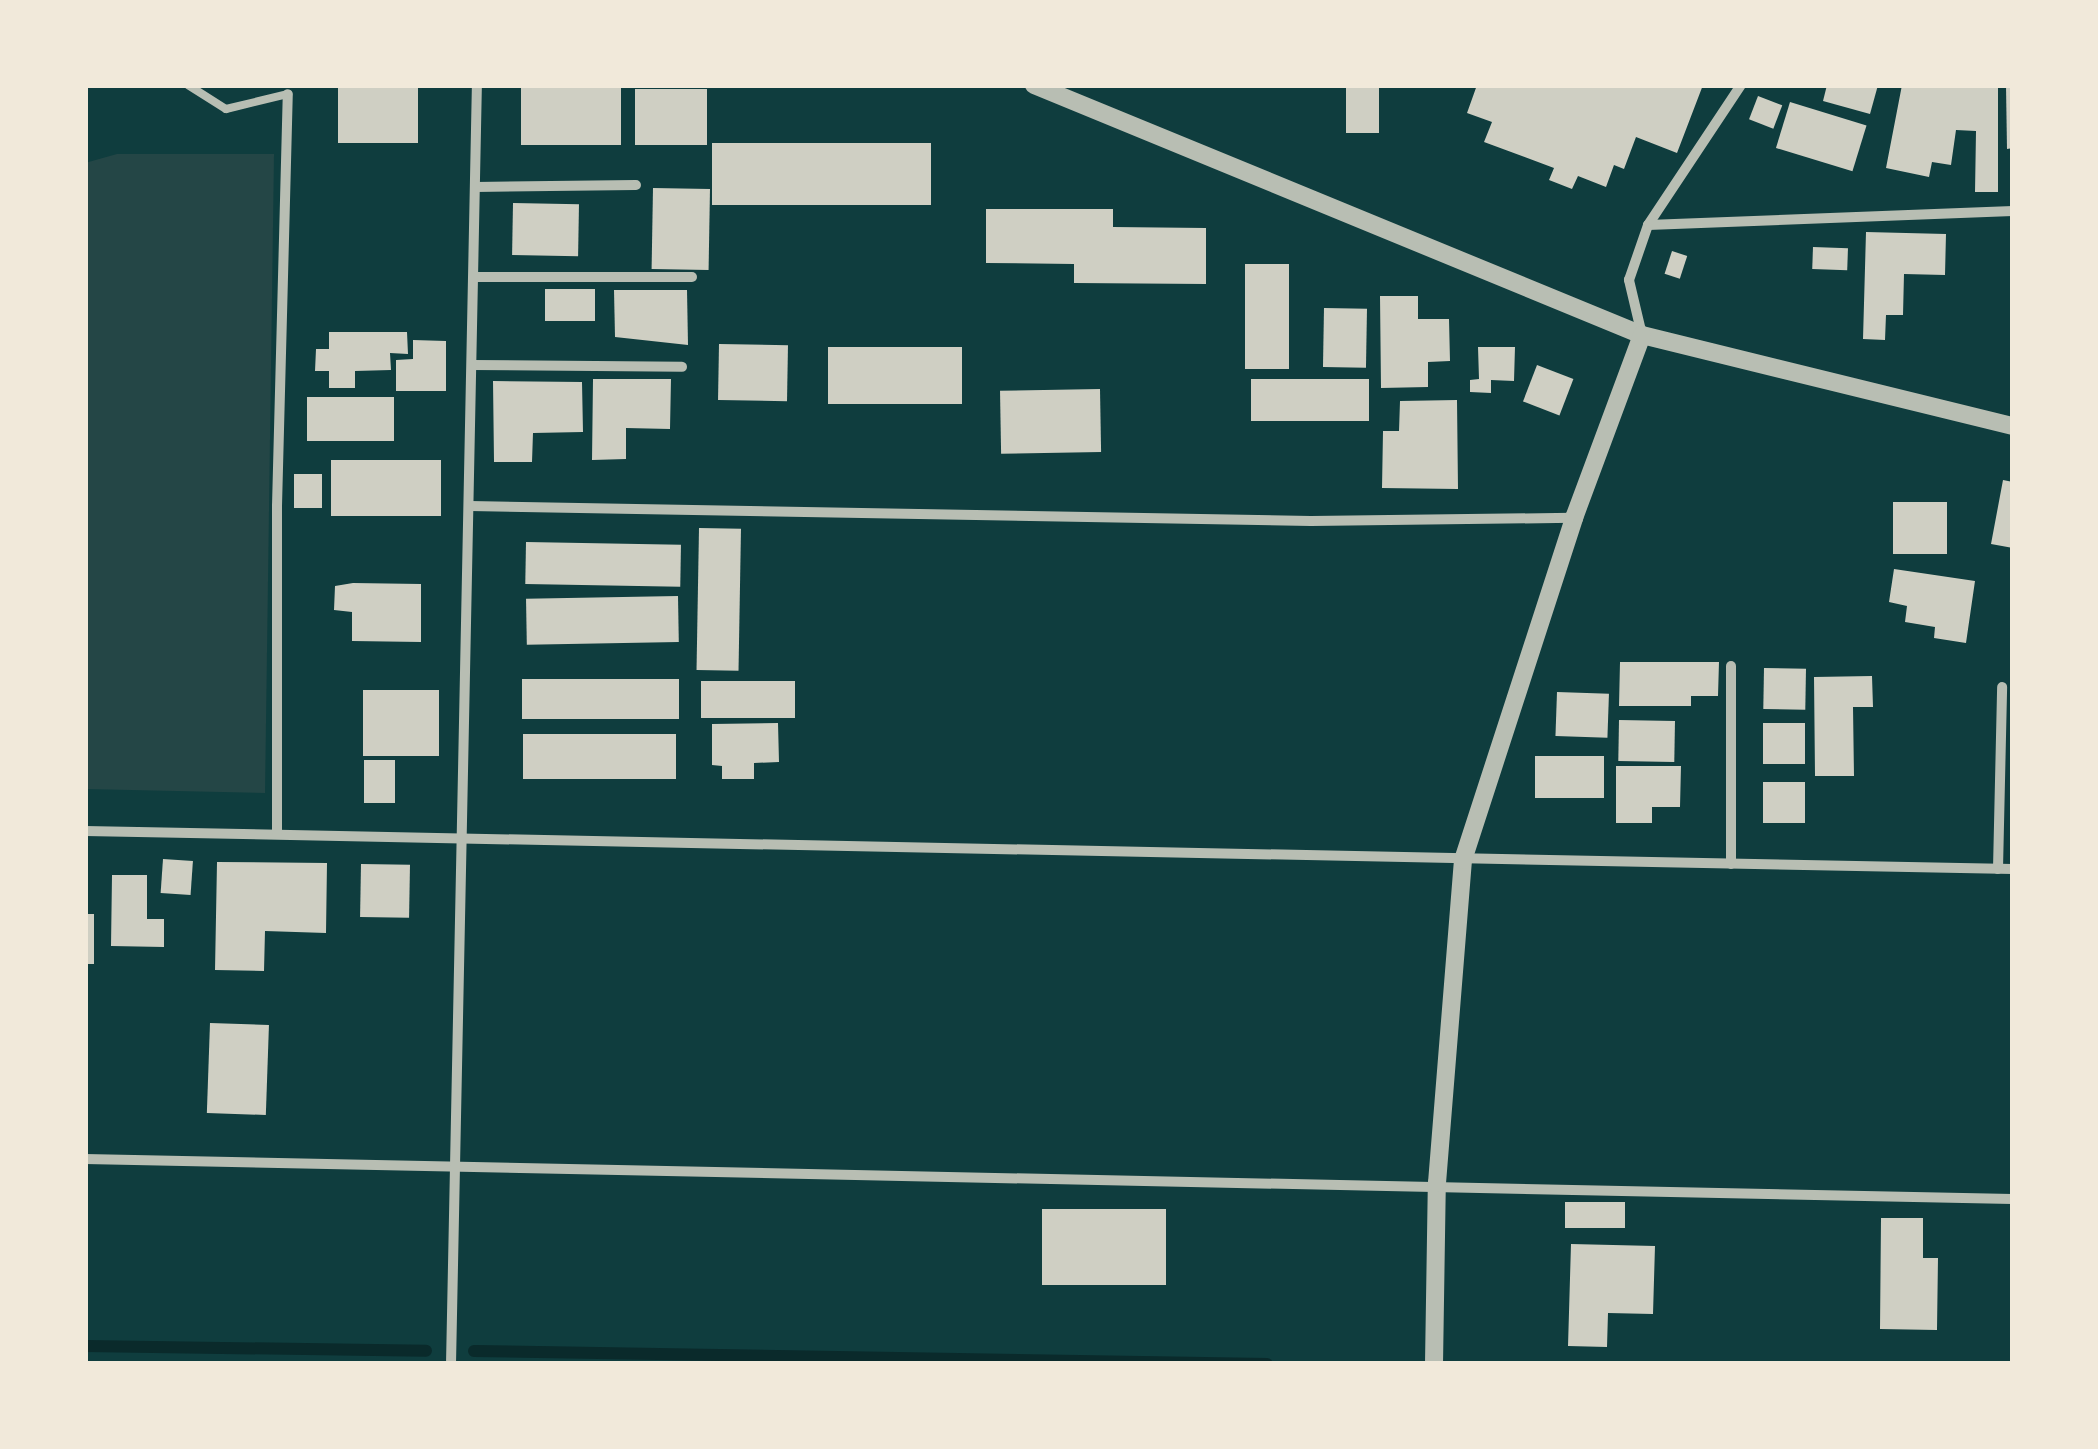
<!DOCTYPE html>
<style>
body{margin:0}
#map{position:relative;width:2098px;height:1449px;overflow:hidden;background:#0f3d3e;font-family:"IBM Plex Sans",sans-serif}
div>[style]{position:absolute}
.green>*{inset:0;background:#244646}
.stream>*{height:12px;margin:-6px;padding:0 6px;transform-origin:6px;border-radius:6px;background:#0a2a2b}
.building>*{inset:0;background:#cfcfc3;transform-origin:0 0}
.service>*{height:8px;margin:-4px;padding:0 4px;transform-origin:4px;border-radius:4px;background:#b8beb3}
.minor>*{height:10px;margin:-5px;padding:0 5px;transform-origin:5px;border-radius:5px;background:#b8beb3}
.tertiary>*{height:18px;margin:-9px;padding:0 9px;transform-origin:9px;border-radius:9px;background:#b8beb3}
span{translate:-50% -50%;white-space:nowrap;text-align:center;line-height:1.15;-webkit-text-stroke:8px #f1e9da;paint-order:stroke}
.frame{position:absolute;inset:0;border:88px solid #f1e9da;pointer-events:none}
</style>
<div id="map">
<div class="green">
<div style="clip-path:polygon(117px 154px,274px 154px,265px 793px,85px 789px,85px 163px)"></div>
</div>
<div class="stream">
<div style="left:85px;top:1346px;width:341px;rotate:0.8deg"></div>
<div style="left:474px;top:1351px;width:793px;rotate:0.94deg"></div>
</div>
<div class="building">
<div style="left:338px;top:85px;width:80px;height:58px"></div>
<div style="left:1346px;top:85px;width:33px;height:48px"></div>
<div style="clip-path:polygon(1477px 85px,1703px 85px,1677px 153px,1636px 137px,1624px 169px,1614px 165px,1606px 187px,1578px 176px,1572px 189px,1549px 180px,1554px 168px,1484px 142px,1492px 122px,1467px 113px)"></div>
<div style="clip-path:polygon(1827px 85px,1878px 85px,1870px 114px,1823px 101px)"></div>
<div style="clip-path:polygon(1902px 85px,1998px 85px,1998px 192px,1975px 192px,1976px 131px,1956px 130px,1951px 165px,1932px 162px,1929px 177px,1886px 168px)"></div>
<div style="clip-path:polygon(2006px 86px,2013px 86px,2013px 148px,2007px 149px)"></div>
<div style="left:521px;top:88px;width:100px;height:57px"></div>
<div style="left:707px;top:89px;width:56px;height:72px;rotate:90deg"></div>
<div style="left:1758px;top:96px;width:26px;height:25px;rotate:21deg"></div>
<div style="left:1790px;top:102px;width:80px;height:48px;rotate:17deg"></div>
<div style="left:931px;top:143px;width:62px;height:219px;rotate:90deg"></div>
<div style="left:653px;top:188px;width:57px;height:81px;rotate:1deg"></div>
<div style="left:513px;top:203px;width:66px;height:52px;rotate:1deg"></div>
<div style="clip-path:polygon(986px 209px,1113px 209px,1113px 227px,1206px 228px,1206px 284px,1074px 283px,1074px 264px,986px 263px)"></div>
<div style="clip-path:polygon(1866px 232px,1946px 234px,1945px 275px,1904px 274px,1903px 315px,1886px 315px,1885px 340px,1863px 339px)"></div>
<div style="left:1813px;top:247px;width:35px;height:22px;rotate:2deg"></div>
<div style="left:1672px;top:251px;width:16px;height:24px;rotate:18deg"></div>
<div style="left:1245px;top:264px;width:44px;height:105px"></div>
<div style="left:545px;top:289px;width:50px;height:32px"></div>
<div style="clip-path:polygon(614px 290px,687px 290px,688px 345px,615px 337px)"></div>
<div style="clip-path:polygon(1380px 296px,1418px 296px,1418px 319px,1449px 319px,1450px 361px,1428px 362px,1428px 387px,1381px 388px)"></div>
<div style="left:1324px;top:308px;width:43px;height:59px;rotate:1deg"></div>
<div style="clip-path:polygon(329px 332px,407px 332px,408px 354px,390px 353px,391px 370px,355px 371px,355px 388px,329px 388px,329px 371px,315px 371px,316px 349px,329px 349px)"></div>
<div style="clip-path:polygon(413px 340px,446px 341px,446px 391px,396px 391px,396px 360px,413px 359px)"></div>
<div style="left:719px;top:344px;width:69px;height:56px;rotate:1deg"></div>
<div style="left:828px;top:347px;width:134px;height:57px"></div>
<div style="clip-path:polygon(1478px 347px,1515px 347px,1514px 381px,1491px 380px,1491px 393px,1470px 392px,1470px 380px,1479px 379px)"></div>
<div style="left:1537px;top:365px;width:39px;height:39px;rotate:21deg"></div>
<div style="clip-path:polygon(593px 379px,671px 379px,670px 429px,626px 428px,626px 459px,592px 460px)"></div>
<div style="left:1251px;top:379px;width:118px;height:42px"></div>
<div style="clip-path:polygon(493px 381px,582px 382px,583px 432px,533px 433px,532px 462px,494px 462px)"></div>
<div style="left:1100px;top:389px;width:63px;height:100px;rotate:89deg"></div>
<div style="left:307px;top:397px;width:87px;height:44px"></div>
<div style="clip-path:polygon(1457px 400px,1458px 489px,1382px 488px,1383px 431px,1399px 431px,1400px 401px)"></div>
<div style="left:331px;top:460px;width:110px;height:56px"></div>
<div style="left:294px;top:474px;width:28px;height:34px"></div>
<div style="clip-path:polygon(2003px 480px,2013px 482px,2013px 548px,1991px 544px)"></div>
<div style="left:1893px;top:502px;width:54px;height:52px"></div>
<div style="left:699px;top:528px;width:42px;height:142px;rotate:1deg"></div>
<div style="left:526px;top:542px;width:155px;height:42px;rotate:1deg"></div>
<div style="clip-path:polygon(1894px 569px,1975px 581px,1966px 643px,1934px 638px,1935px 627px,1905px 622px,1907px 606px,1889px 602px)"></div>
<div style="clip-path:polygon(353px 583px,421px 584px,421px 642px,352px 641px,352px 612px,334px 610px,335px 586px)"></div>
<div style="left:678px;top:596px;width:46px;height:152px;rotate:89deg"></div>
<div style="clip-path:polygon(1620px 662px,1719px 662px,1718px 696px,1691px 696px,1691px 706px,1619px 706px)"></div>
<div style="left:1764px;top:668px;width:42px;height:41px;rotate:1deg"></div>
<div style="clip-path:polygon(1872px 676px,1873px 707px,1853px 707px,1854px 776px,1815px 776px,1814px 677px)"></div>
<div style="left:522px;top:679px;width:157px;height:40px"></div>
<div style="left:795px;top:681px;width:37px;height:94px;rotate:90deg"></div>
<div style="left:363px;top:690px;width:76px;height:66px"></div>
<div style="left:1557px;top:692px;width:52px;height:44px;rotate:2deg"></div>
<div style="left:1619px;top:720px;width:56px;height:41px;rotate:1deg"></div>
<div style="clip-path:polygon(778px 723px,779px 762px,754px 763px,754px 779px,722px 779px,722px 766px,712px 765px,712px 724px)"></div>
<div style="left:1763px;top:723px;width:42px;height:41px"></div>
<div style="left:523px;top:734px;width:153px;height:45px"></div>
<div style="left:1535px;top:756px;width:69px;height:42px"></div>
<div style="left:364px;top:760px;width:31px;height:43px"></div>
<div style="clip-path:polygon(1616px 766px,1681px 766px,1680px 807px,1652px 807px,1652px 823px,1616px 823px)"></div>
<div style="left:1763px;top:782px;width:42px;height:41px"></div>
<div style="left:163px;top:859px;width:30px;height:34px;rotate:4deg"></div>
<div style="clip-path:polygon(217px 862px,327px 863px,326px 933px,265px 931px,264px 971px,215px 970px)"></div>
<div style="left:361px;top:864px;width:49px;height:53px;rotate:1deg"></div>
<div style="clip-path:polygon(112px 875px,147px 875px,147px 919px,164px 919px,164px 947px,111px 946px)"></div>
<div style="left:85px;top:914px;width:9px;height:50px"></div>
<div style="left:210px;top:1023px;width:59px;height:90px;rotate:2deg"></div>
<div style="left:1565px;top:1202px;width:60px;height:26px"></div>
<div style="left:1042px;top:1209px;width:124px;height:76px"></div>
<div style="clip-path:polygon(1881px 1218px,1923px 1218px,1923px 1258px,1938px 1258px,1937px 1330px,1880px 1329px)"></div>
<div style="clip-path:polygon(1571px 1244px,1655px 1246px,1653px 1314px,1608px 1313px,1607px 1347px,1568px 1346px)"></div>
</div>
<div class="service">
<div style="left:188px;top:85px;width:45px;rotate:32.3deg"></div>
<div style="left:226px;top:109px;width:64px;rotate:-13.6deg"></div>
</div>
<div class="minor">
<div style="left:475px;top:187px;width:161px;rotate:-0.7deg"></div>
<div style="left:1648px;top:225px;width:365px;rotate:-2.2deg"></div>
<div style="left:474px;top:277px;width:218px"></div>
<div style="left:1642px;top:335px;width:57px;rotate:-103.3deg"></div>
<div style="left:1629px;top:280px;width:58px;rotate:-70.9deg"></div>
<div style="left:1648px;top:225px;width:168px;rotate:-56.4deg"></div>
<div style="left:472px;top:365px;width:210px;rotate:0.5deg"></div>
<div style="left:470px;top:506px;width:841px;rotate:1.02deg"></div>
<div style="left:1311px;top:521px;width:262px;rotate:-0.7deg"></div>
<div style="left:1731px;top:666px;width:198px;rotate:90deg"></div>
<div style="left:85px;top:831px;width:1928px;rotate:1.13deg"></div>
<div style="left:277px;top:833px;width:327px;rotate:-90deg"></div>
<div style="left:277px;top:506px;width:412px;rotate:-88.5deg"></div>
<div style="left:1998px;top:869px;width:182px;rotate:-88.7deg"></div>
<div style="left:85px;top:1159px;width:1928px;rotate:1.19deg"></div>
<div style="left:451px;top:1364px;width:1279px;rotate:-88.84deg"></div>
</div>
<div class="tertiary">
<div style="left:1034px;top:85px;width:657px;rotate:22.35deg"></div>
<div style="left:1642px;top:335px;width:382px;rotate:13.8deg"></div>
<div style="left:1434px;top:1364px;width:181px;rotate:-89.1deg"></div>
<div style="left:1437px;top:1183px;width:324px;rotate:-85.4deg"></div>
<div style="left:1463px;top:860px;width:360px;rotate:-72deg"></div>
<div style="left:1574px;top:518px;width:195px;rotate:-69.6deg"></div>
</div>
<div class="frame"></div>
</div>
